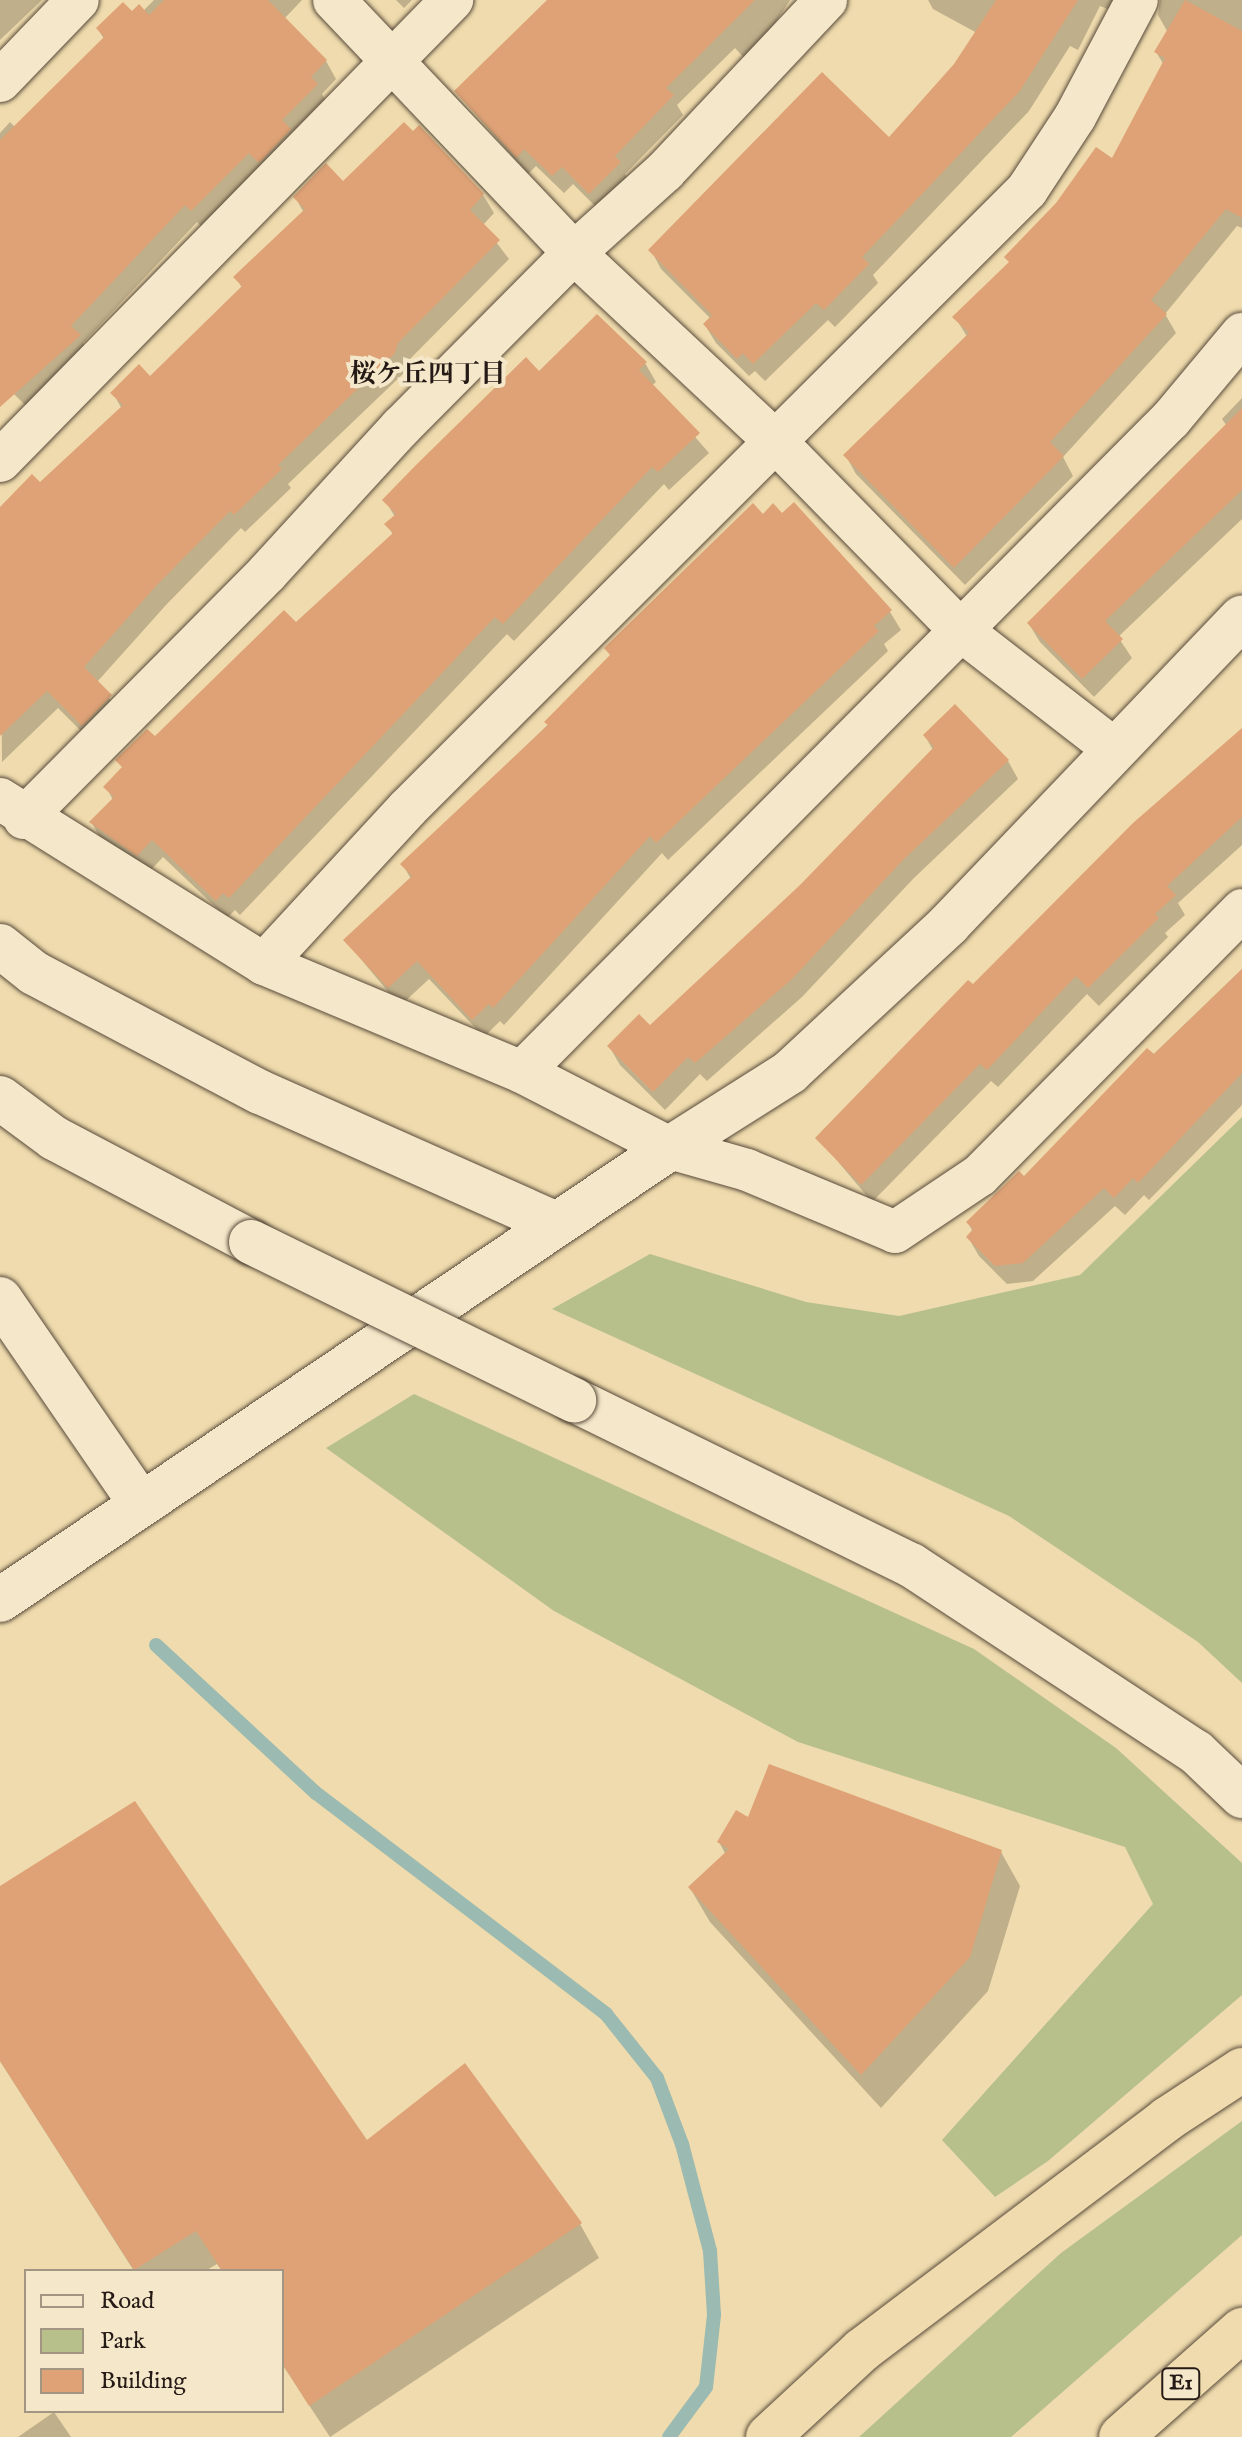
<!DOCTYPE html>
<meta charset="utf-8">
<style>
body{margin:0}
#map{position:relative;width:1242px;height:2437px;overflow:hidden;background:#efdbad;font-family:"IM FELL English","Noto Serif JP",serif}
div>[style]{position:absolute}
.green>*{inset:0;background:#b7c08b}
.shadow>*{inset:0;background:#0003}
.stream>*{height:14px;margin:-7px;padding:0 7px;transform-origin:7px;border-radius:7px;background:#9bbab1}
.building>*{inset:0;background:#dea276}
.roads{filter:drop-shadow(0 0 2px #584a3b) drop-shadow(0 0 2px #584a3b)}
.minor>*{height:42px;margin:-21px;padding:0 21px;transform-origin:21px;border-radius:21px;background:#f5e8ca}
.tertiary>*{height:44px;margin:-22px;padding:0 22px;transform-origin:22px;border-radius:22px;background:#f5e8ca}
.motorway>*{height:44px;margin:-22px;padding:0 22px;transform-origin:22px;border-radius:22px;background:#efdbad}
.bridges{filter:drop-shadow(0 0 2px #584a3b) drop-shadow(0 0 2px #584a3b)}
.tertiary-bridge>*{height:44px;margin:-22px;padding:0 22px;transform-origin:22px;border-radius:22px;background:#f5e8ca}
span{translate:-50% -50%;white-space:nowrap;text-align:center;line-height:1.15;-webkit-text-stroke:8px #f5e8ca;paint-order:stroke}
.shield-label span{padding:2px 6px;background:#f5e8ca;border:2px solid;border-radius:6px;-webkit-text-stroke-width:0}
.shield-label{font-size:22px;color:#251a15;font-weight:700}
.neighbourhood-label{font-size:26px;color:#251a15;font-weight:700}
.legend{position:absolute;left:24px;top:2269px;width:260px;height:144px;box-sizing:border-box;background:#f5e8ca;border:2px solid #a29682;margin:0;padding:10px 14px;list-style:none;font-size:24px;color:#251a15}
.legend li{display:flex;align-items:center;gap:16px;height:40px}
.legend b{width:40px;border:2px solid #a29682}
</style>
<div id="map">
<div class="green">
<div style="clip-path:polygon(1242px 1117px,1242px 1683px,1198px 1642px,1009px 1516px,552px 1309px,650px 1254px,806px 1302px,899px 1316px,1080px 1275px)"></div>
<div style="clip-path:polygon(414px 1394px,974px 1649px,1116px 1748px,1242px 1863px,1242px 1995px,1048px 2161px,995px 2197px,942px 2140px,1153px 1904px,1125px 1847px,798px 1742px,554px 1611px,326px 1448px)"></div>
<div style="clip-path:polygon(1242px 2121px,1242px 2235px,1011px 2437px,859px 2437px,1061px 2253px)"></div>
</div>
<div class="shadow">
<div style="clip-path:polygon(0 0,42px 0,0 40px)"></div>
<div style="clip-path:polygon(154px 0,302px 0,284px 19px,326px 61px,336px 79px,322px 94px,327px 103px,203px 228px,197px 222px,83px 343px,90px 355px,28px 408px,5px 385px,0 390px,0 133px,10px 122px,16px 128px,104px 39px,98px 29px,143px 11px)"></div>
<div style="clip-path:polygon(396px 0,412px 0,404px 8px)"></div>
<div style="clip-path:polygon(549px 0,790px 0,749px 63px,735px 48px,677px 105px,683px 115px,625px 174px,630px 182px,600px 211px,573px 184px,564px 193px,536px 166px,528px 174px,456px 92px)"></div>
<div style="clip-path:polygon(928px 0,1133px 0,1125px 9px,1111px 2px,1108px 9px,1100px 6px,1078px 50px,1070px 46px,1029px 111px,873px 275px,878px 283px,835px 327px,828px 320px,765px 381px,755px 371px,749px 376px,716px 343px,705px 325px,711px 319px,661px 269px,651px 250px,889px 139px,956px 65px,977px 33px,933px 9px)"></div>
<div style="clip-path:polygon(1160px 0,1242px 0,1242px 228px,1237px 226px,1165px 314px,1176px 333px,1063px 457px,1073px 476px,965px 585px,856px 474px,846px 456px,968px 338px,955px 317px,1112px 161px,1164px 65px,1156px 52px,1167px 31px,1158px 15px)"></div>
<div style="clip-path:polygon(343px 183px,483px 195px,494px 213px,483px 225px,509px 259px,407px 362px,405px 372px,288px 484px,291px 488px,245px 532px,241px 528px,166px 605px,97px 682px,121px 714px,93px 743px,58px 708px,2px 762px,0 508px,40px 485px,122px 409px,113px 393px,150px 379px,242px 288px,236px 277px,304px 213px,295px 197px)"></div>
<div style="clip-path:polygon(645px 363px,656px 382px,651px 386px,709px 453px,669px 490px,664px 484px,514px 641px,507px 634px,240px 915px,235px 910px,227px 918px,163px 857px,148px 873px,102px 841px,92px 823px,113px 800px,106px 787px,123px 769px,118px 760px,155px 739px,296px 625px,393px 535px,387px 524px,395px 517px,385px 500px,539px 374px)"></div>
<div style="clip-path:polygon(1242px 398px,1242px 519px,1118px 637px,1132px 658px,1094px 697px,1040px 642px,1029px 624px,1227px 426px,1222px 419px)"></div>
<div style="clip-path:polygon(794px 505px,890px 612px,901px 630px,884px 644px,888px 651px,668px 860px,662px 853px,504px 1025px,500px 1021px,484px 1037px,429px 979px,400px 1006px,345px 940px,411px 879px,403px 865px,763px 516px,782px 516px)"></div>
<div style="clip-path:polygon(925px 736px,1008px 761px,1018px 779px,913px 879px,802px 997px,707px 1081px,700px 1074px,665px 1110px,620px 1065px,609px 1046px,650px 1028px,801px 886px,933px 750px)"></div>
<div style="clip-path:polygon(1242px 737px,1242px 845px,1178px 903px,1185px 915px,1165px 933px,1168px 937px,1099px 1006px,1087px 994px,998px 1087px,991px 1081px,872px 1202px,818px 1138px)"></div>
<div style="clip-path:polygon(1242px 969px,1242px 1105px,1149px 1200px,1144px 1195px,1125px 1215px,1115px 1206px,1033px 1281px,1007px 1284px,979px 1256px,968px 1237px,973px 1232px,968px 1223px,1024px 1179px)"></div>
<div style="clip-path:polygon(749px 1820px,1001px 1852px,1020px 1886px,988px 1991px,881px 2108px,710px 1922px,690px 1888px,726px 1855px,719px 1842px)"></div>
<div style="clip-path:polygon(0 1888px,367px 2143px,580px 2224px,599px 2258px,330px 2437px,282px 2364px,282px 2271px,222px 2271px,217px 2264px,205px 2271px,134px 2271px,0 2061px)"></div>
<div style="clip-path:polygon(54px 2412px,71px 2437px,18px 2437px)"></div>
</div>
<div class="stream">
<div style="left:156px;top:1645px;width:218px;rotate:42.8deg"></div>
<div style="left:316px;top:1793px;width:365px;rotate:37.3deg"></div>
<div style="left:606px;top:2014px;width:82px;rotate:51.4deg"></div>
<div style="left:657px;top:2078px;width:71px;rotate:69.3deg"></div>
<div style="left:682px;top:2144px;width:111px;rotate:75.3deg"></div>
<div style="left:710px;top:2251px;width:64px;rotate:86.4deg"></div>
<div style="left:714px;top:2315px;width:72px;rotate:96.3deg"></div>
<div style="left:706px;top:2387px;width:62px;rotate:126.5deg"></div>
</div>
<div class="building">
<div style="clip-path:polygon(164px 0,268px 0,327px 60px,311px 77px,318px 84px,282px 120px,291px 129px,259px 163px,249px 153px,191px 211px,185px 205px,71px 326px,81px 335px,0 407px,0 140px,104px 37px,96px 28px,123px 2px,132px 11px,139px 4px,149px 15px)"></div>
<div style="clip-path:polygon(547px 0,755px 0,666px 88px,674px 95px,615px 156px,621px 162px,589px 194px,562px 167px,552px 176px,524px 149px,517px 158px,454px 91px)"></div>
<div style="clip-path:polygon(996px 0,1078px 0,1019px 92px,862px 257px,869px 264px,824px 310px,816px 303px,753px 364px,743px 353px,737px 359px,703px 324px,712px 315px,648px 250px,822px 72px,889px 137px,954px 64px)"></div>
<div style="clip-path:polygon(1185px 0,1242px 31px,1242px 218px,1226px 209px,1151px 300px,1167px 314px,1050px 442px,1064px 456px,954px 568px,843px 455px,969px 333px,952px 317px,1009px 262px,1004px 257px,1056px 203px,1096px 147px,1112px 158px,1165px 58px,1154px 52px)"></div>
<div style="clip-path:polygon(404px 122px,413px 131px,419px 125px,484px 194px,470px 210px,500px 240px,398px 343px,395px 353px,278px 465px,282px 469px,234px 515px,230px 511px,156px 586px,84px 667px,112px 695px,82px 726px,47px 691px,0 736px,0 507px,32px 474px,40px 482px,123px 405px,110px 393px,139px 364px,150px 376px,242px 286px,233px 277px,305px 209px,293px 197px,326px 163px,343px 181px)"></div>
<div style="clip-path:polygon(597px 314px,647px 362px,639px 370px,700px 433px,658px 472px,652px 467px,503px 624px,495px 617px,229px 898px,223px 893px,216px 901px,152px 840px,137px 856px,89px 822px,114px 797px,103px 787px,122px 767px,115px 760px,147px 729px,155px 736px,284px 610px,296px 622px,393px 533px,384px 524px,396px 514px,382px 500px,415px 466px,526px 357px,539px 371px)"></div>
<div style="clip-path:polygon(1242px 408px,1242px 490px,1105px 621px,1123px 639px,1082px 679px,1027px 623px)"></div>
<div style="clip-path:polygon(794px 502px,892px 610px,874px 626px,879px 631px,656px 843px,650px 836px,493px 1008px,489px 1004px,472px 1020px,417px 961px,388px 988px,343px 940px,412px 876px,400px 864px,548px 725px,544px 722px,610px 655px,604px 648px,753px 503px,763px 514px,773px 503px,782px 513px)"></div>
<div style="clip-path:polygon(955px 704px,1009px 760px,903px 860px,792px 979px,695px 1063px,688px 1057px,653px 1092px,607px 1046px,639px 1014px,650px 1025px,800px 885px,934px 747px,923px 735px)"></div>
<div style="clip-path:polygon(1242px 728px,1242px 817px,1167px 886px,1176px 895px,1155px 914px,1159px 918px,1088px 988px,1076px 976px,987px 1070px,980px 1064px,861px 1185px,815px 1138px,968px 980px,973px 984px,1133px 823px)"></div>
<div style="clip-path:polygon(1242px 969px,1242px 1073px,1138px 1183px,1133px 1178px,1114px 1198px,1104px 1188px,1023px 1263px,995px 1266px,966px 1237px,973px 1229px,966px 1222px,1019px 1171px,1024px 1176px,1147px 1048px,1154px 1054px)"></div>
<div style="clip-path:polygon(769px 1764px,1002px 1850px,970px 1957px,861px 2075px,688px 1887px,729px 1849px,717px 1842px,736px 1810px,748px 1817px)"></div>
<div style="clip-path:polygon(135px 1801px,367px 2140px,465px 2063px,582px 2223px,309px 2406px,282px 2363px,282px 2271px,222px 2271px,196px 2231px,134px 2270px,0 2061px,0 1886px)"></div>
</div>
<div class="roads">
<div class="minor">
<div style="left:334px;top:0;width:349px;rotate:46.5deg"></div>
<div style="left:574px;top:253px;width:272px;rotate:43.1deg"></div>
<div style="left:773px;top:439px;width:264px;rotate:45.6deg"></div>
<div style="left:958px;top:628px;width:197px;rotate:37.8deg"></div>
<div style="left:0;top:81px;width:112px;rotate:-46.1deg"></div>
<div style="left:0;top:461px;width:646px;rotate:-45.56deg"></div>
<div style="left:0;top:799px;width:311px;rotate:32deg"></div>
<div style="left:264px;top:964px;width:280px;rotate:22.7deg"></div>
<div style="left:522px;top:1072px;width:166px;rotate:27.2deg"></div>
<div style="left:670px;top:1148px;width:80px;rotate:15.9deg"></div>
<div style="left:747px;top:1170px;width:160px;rotate:22.7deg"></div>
<div style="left:895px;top:1232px;width:102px;rotate:-33.8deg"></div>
<div style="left:980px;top:1175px;width:373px;rotate:-45.3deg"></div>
<div style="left:24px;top:818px;width:346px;rotate:-45.2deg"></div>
<div style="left:268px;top:572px;width:197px;rotate:-47.5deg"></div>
<div style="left:401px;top:427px;width:245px;rotate:-45.2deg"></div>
<div style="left:574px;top:253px;width:122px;rotate:-42deg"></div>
<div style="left:665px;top:171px;width:235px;rotate:-46.7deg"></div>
<div style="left:264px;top:964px;width:212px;rotate:-47.3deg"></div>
<div style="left:408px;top:808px;width:875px;rotate:-44.95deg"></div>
<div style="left:1027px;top:190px;width:87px;rotate:-56.7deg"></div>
<div style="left:1075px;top:117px;width:132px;rotate:-62.1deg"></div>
<div style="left:522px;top:1072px;width:921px;rotate:-45.18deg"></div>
<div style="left:1171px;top:419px;width:111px;rotate:-50.1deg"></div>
</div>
<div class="tertiary">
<div style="left:0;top:946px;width:43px;rotate:38.5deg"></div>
<div style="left:34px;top:973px;width:255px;rotate:27.8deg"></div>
<div style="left:260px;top:1092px;width:324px;rotate:24deg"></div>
<div style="left:0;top:1098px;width:67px;rotate:36.5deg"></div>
<div style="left:54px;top:1138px;width:223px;rotate:27.8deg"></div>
<div style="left:0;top:1299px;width:249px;rotate:55.5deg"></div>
<div style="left:574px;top:1400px;width:375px;rotate:26.1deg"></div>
<div style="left:911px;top:1565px;width:341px;rotate:33.3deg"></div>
<div style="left:1196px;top:1752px;width:64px;rotate:43.7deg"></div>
<div style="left:0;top:1600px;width:808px;rotate:-34deg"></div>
<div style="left:670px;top:1148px;width:142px;rotate:-32.3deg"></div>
<div style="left:790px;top:1072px;width:217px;rotate:-42.9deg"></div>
<div style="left:949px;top:924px;width:424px;rotate:-46.3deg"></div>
</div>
<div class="motorway">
<div style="left:768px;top:2437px;width:128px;rotate:-42.8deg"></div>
<div style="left:862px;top:2350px;width:383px;rotate:-37.1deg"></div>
<div style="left:1167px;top:2119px;width:90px;rotate:-33.2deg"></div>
<div style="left:1121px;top:2437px;width:162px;rotate:-41.5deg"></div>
</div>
</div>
<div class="bridges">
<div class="tertiary-bridge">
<div style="left:251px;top:1242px;width:360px;rotate:26.1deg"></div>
</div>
</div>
<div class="shield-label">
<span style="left:1181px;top:2384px">E1</span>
</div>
<div class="neighbourhood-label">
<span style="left:428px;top:375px">桜ケ丘四丁目</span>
</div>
<ul class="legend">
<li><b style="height:10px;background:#f5e8ca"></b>Road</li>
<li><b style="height:22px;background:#b7c08b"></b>Park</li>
<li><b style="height:22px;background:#dea276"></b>Building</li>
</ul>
</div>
